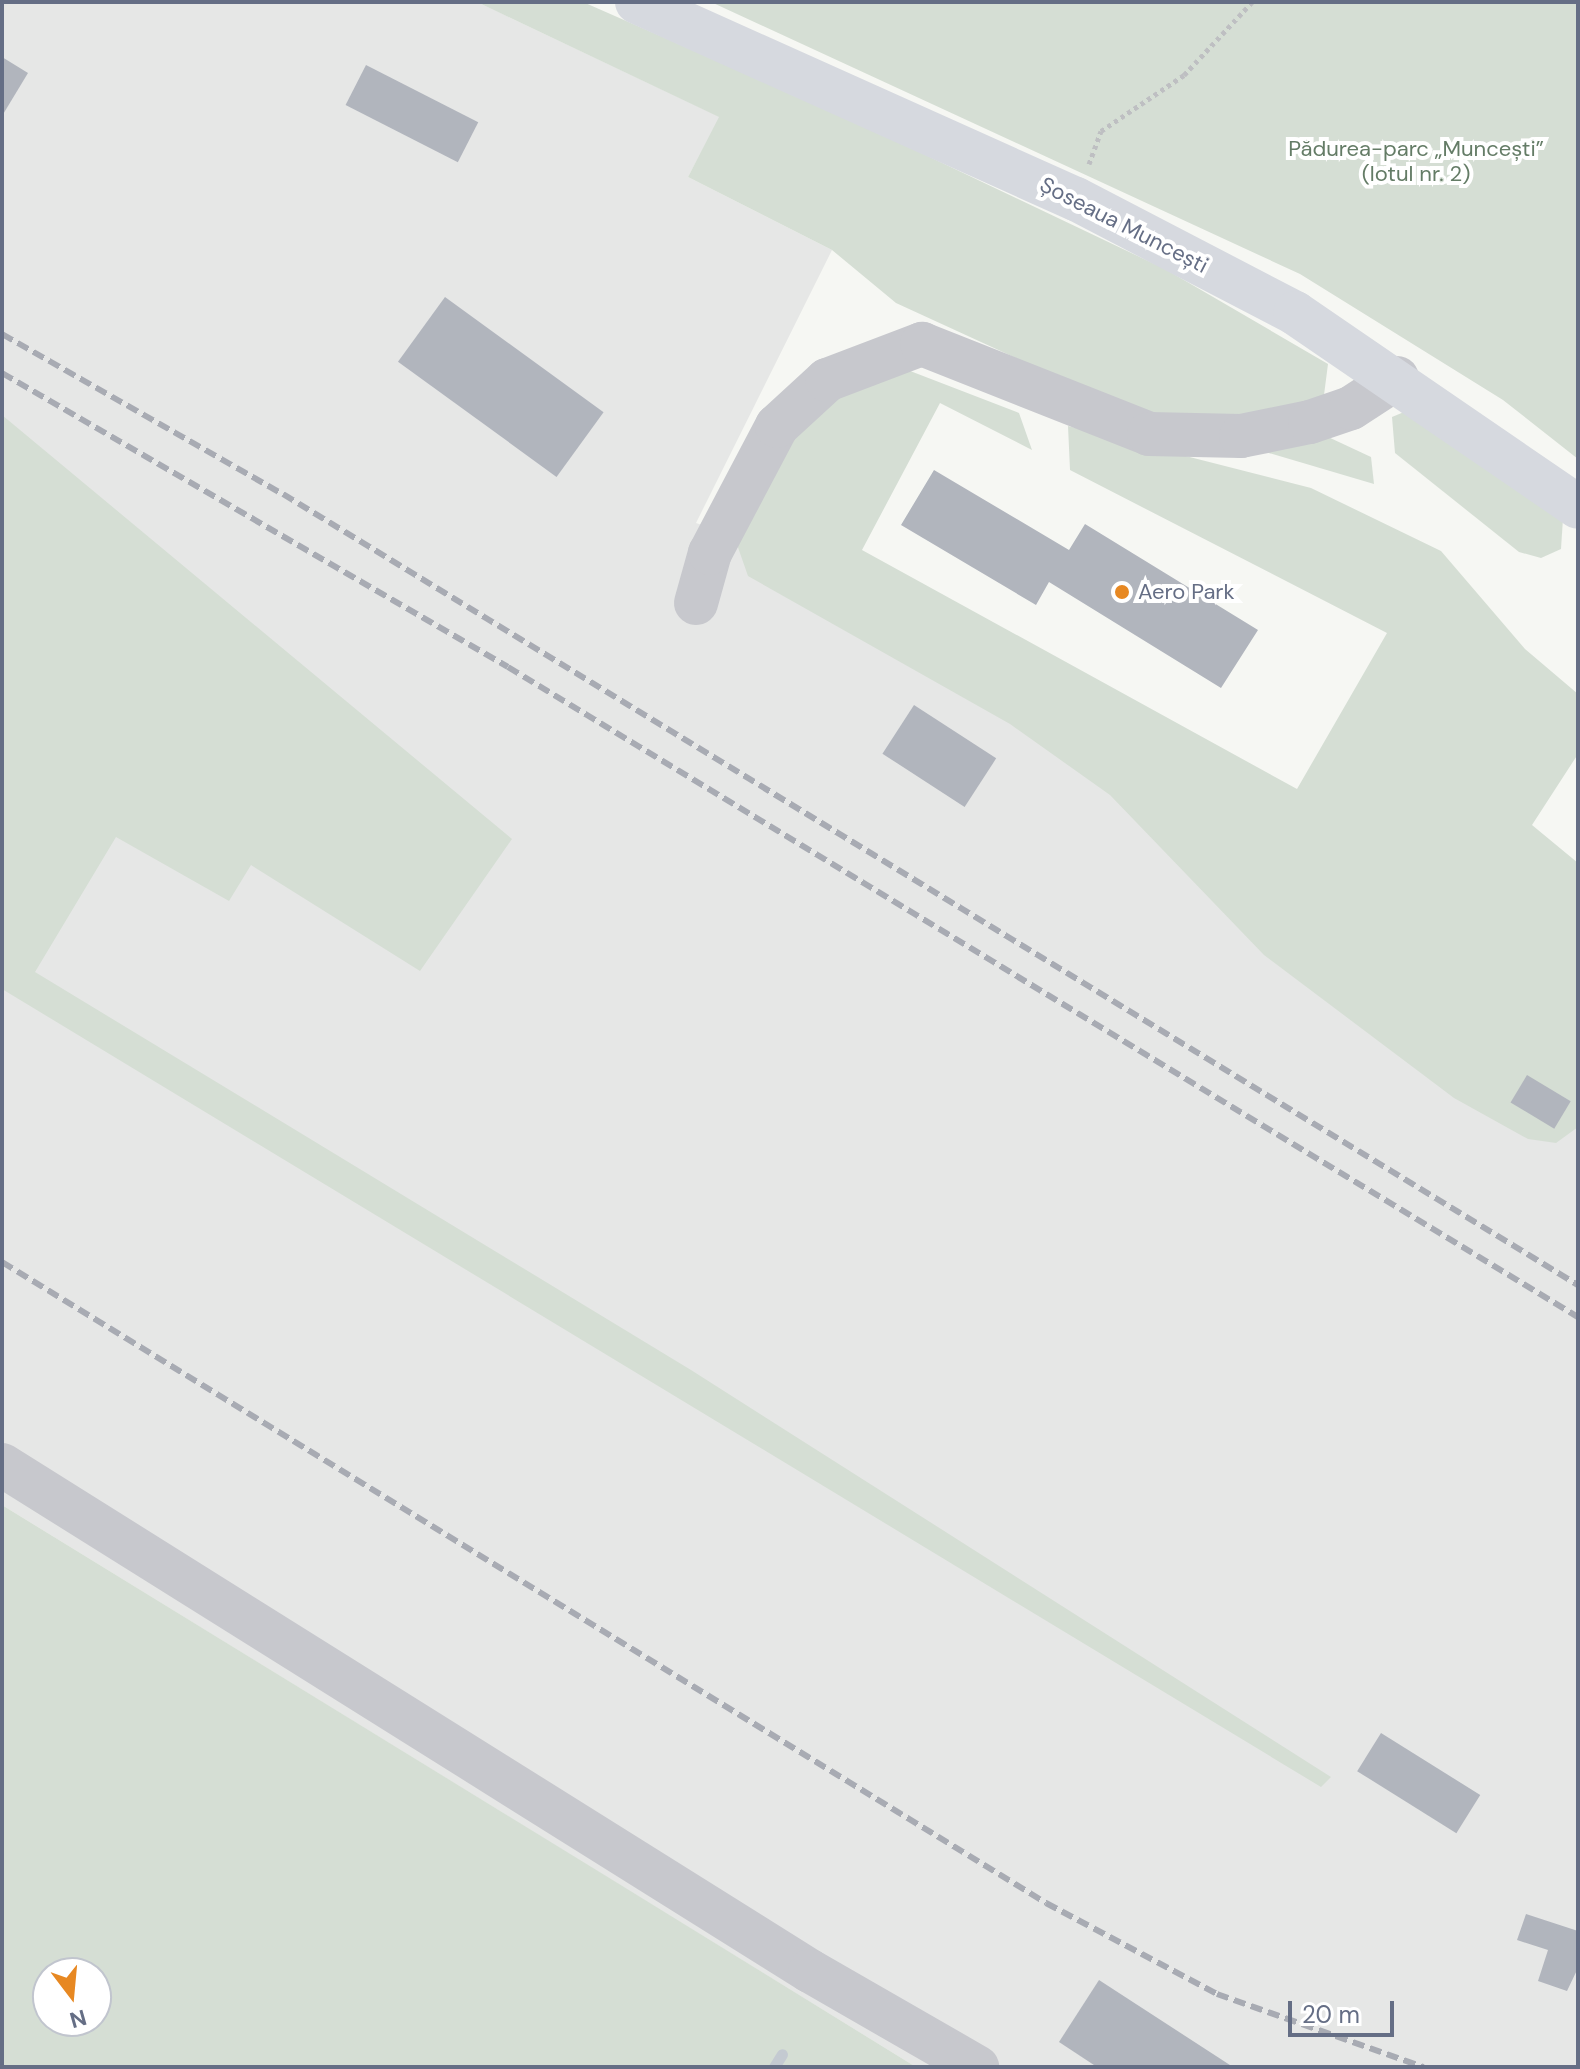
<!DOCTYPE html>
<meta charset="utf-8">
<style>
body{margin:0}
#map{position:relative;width:1580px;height:2069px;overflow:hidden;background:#f6f7f3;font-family:"DM Sans",sans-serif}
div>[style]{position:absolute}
.built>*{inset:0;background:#e6e7e6}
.green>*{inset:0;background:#d5ded4}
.stream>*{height:11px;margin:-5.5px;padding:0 5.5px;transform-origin:5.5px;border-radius:5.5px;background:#c4cad1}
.building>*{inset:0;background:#b1b5bd;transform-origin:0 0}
.path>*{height:5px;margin-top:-2.5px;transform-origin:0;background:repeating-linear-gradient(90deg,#bebfc2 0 4px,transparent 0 8px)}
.minor>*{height:44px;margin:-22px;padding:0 22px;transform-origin:22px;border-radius:22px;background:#c7c8cd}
.major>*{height:44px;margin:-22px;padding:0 22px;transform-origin:22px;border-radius:22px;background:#d6d9df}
.rail>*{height:6px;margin-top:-3px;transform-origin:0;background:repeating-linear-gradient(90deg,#a8abb3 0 12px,transparent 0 18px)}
.dots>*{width:22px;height:22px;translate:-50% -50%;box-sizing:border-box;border:4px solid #fff;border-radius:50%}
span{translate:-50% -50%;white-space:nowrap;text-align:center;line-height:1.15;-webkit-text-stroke:8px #fff;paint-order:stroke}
.park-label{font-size:22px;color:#647c66}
.street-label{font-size:22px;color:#656e85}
.poi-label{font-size:22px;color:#656e85}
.left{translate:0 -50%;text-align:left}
.frame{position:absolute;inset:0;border:4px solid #656e85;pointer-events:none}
.north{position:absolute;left:32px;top:1957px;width:80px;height:80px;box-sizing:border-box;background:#fff;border:2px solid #c1c5ce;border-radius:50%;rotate:164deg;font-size:22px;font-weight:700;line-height:32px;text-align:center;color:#656e85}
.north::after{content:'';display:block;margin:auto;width:28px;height:36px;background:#e78822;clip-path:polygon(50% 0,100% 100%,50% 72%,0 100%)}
.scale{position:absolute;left:1288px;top:2001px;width:106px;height:36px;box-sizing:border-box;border:4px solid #656e85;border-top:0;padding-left:10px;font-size:24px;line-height:28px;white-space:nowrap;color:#656e85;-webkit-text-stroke:6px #fff;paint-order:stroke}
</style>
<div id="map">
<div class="built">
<div style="clip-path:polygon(2px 2px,477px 2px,720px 117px,688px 177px,832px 250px,696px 523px,757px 543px,1578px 997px,1578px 2067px,916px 2067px,2px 1505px)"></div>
</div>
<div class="green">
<div style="clip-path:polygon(477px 2px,583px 2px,854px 121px,1165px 269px,1328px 364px,1324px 395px,1235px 425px,1146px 418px,896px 303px,832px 250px,688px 177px,719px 117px)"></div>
<div style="clip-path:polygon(711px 2px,1578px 2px,1578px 459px,1503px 400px,1300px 274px)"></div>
<div style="clip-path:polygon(905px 369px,1019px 413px,1032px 450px,940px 403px,862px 550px,1297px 789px,1387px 633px,1070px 470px,1068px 426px,1311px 488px,1441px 551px,1525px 649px,1578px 694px,1578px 754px,1532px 825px,1578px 863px,1578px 1127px,1556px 1143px,1528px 1139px,1454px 1098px,1264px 955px,1110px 795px,1010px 724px,748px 576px,734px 536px,775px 454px,826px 401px)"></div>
<div style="clip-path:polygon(1404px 412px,1563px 518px,1561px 549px,1541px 558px,1519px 552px,1395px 453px,1392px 417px)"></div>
<div style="clip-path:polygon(2px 415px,512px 839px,420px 971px,251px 865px,229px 901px,116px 837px,35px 972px,691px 1370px,1331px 1777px,1321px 1787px,2px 989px)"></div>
<div style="clip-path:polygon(1326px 436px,1371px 457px,1374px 484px,1262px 451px)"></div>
<div style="clip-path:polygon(evenodd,2px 1505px,611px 1879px,916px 2067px,2px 2067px,2px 1505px,48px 1973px,96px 1973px,96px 2021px,48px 2021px,48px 1973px)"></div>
</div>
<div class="stream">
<div style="left:774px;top:2067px;width:15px;rotate:-58deg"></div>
</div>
<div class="building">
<div style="clip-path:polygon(2px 57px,28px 73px,2px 116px)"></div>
<div style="left:366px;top:65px;width:126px;height:45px;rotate:27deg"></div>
<div style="left:445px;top:297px;width:196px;height:80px;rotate:36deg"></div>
<div style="clip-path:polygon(934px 470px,1069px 550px,1085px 524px,1258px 630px,1221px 688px,1049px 582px,1036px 605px,901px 525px)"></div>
<div style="left:914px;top:705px;width:98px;height:58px;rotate:33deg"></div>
<div style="left:1527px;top:1075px;width:51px;height:32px;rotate:31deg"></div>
<div style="left:1381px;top:1733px;width:117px;height:45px;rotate:32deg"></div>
<div style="clip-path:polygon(1526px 1914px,1578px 1931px,1578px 1968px,1567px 1991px,1538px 1981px,1548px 1950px,1517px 1940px)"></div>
<div style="clip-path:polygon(1099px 1980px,1233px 2067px,1097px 2067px,1059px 2042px)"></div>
</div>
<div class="path">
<div style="left:1089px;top:164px;width:35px;rotate:-70deg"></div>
<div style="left:1101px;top:131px;width:100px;rotate:-34deg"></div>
<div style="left:1184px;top:75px;width:100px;rotate:-47deg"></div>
</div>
<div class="minor">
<div style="left:696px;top:603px;width:52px;rotate:-74.4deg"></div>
<div style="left:710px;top:553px;width:144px;rotate:-62.2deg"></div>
<div style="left:777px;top:426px;width:68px;rotate:-42.6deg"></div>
<div style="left:827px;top:380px;width:102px;rotate:-20.8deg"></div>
<div style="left:922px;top:344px;width:244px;rotate:21.6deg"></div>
<div style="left:1149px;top:434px;width:92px;rotate:1.2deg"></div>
<div style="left:1241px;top:436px;width:70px;rotate:-11.5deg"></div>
<div style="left:1310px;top:422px;width:43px;rotate:-18.9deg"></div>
<div style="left:1351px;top:408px;width:55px;rotate:-33.1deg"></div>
<div style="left:2px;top:1465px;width:953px;rotate:32.06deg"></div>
<div style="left:810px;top:1971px;width:193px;rotate:29.9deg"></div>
</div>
<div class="major">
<div style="left:637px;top:2px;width:481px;rotate:24.2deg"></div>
<div style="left:1076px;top:199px;width:247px;rotate:27.5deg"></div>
<div style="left:1295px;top:313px;width:343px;rotate:34.4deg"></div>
</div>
<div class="rail">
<div style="left:2px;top:334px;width:323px;rotate:29.7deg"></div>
<div style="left:283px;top:494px;width:1517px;rotate:31.42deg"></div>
<div style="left:2px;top:373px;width:585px;rotate:30.16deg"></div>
<div style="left:508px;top:667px;width:1252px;rotate:31.28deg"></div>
<div style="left:2px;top:1262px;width:1225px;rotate:31.55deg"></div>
<div style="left:1046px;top:1903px;width:194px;rotate:28deg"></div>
<div style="left:1217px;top:1994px;width:219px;rotate:19.5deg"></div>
</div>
<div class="dots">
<div style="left:1122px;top:592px;background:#e78822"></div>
</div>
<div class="park-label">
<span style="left:1416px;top:161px">Pădurea-parc „Muncești”<br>(lotul nr. 2)</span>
</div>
<div class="street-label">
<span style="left:1124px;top:225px;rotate:27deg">Șoseaua Muncești</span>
</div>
<div class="poi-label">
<span class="left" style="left:1138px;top:592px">Aero Park</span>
</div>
<div class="frame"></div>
<div class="north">N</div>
<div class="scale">20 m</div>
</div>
